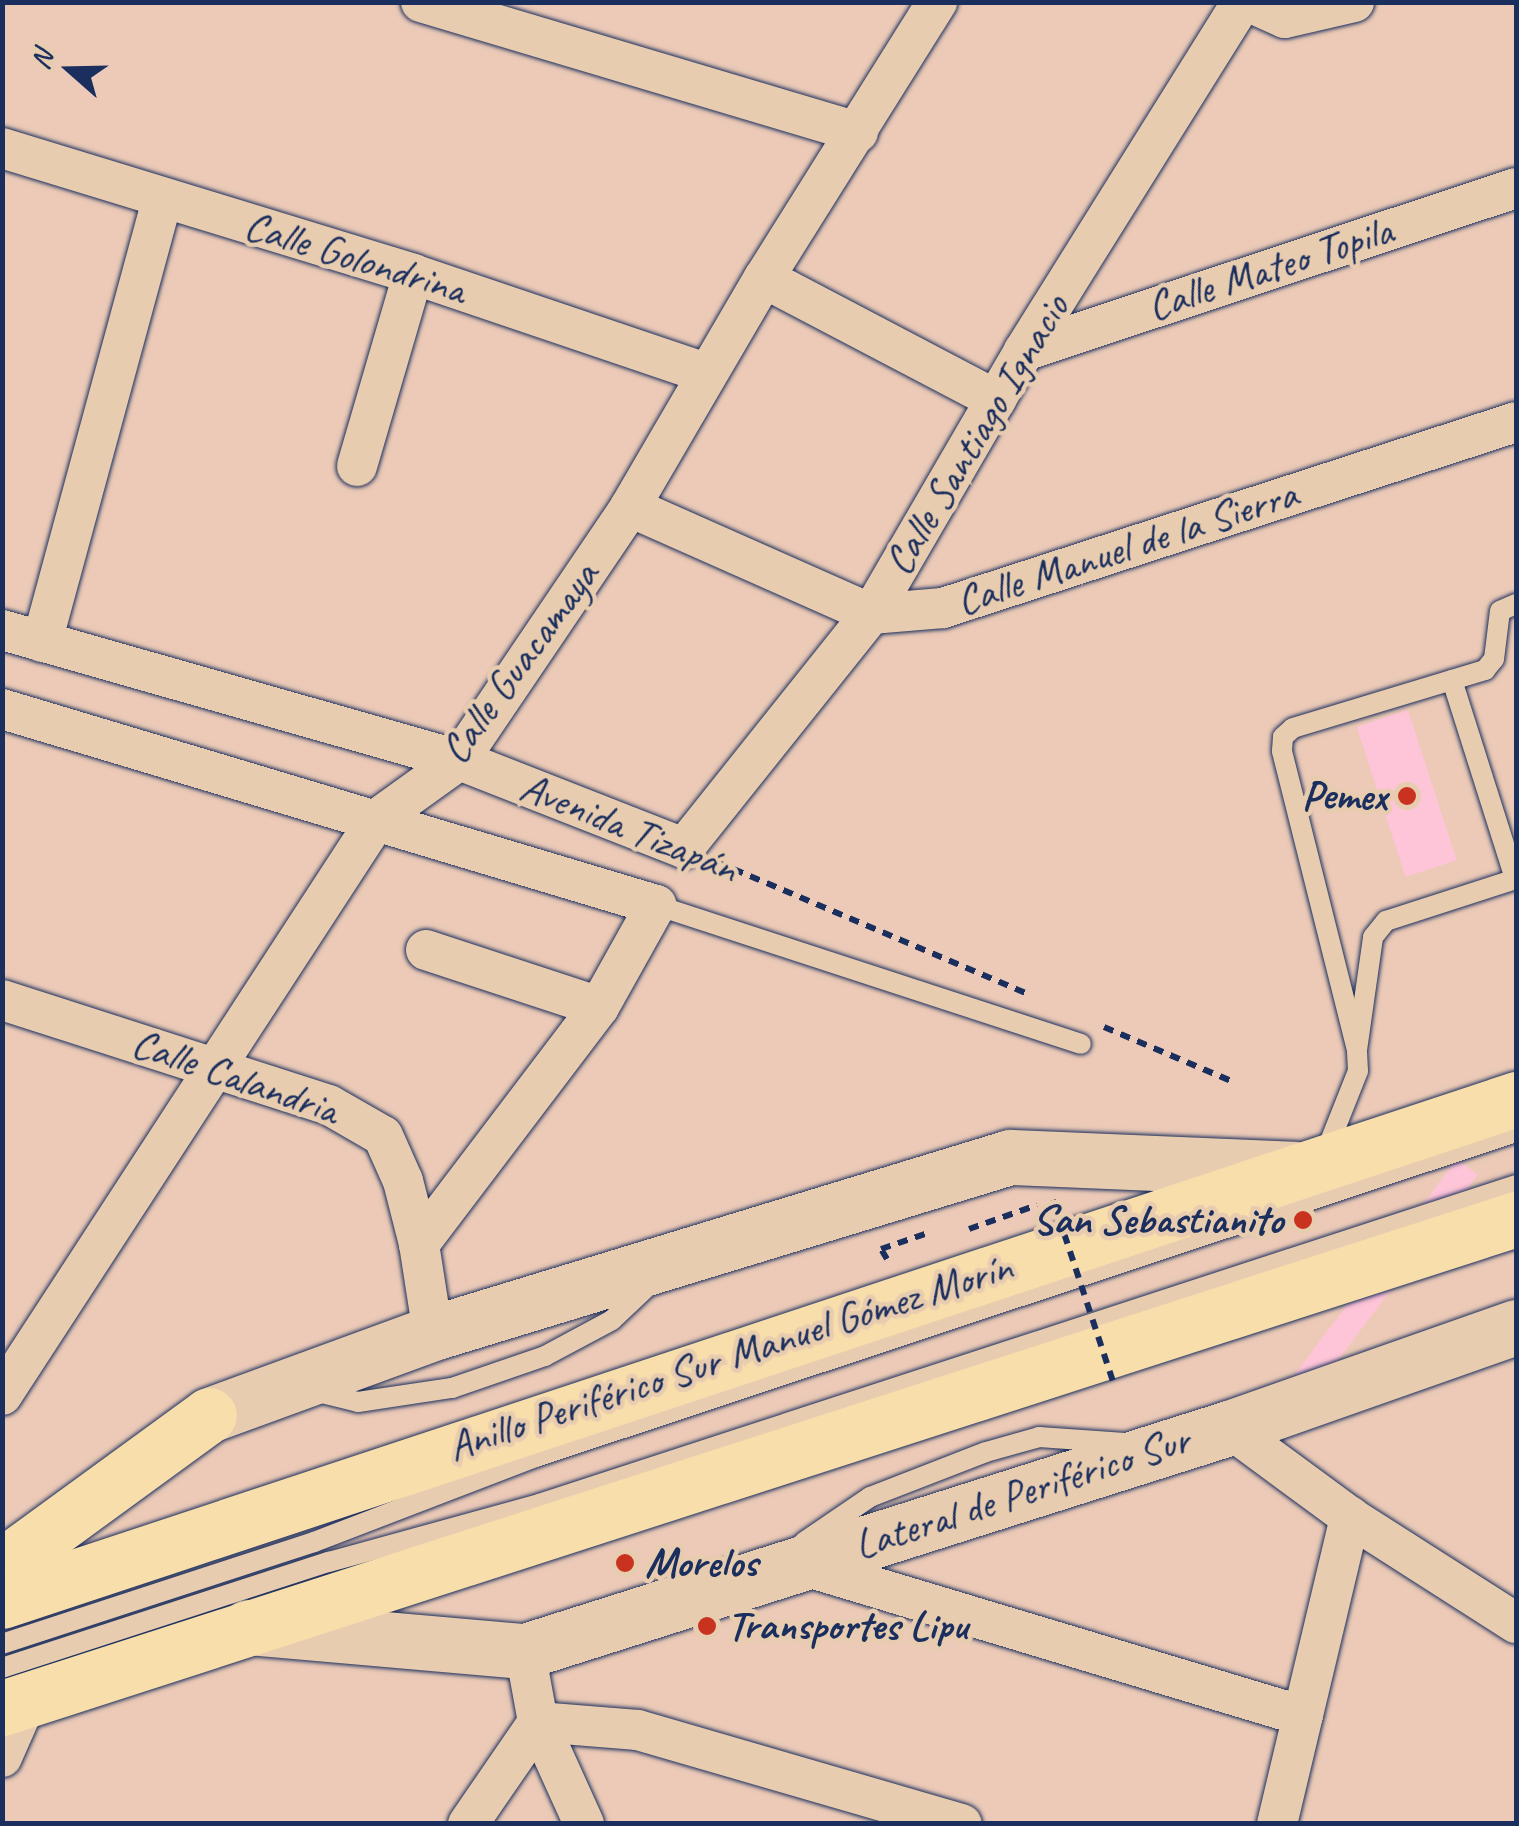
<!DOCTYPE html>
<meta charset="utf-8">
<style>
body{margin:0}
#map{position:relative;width:1519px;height:1826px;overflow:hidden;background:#eccab7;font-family:Caveat,sans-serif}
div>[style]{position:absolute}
.building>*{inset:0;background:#fec4d7;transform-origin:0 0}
.path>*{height:6px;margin-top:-3px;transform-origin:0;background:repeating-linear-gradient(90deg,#1b2f5e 0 10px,transparent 0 18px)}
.roads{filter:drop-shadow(0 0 2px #1b2f5e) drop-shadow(0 0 2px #1b2f5e)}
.lane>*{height:20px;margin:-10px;padding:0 10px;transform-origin:10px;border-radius:10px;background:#e8ccaf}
.street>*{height:40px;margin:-20px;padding:0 20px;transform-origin:20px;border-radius:20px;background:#e8ccaf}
.secondary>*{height:55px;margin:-27.5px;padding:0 27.5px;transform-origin:27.5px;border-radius:27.5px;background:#e8ccaf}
.highway>*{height:55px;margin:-27.5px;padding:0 27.5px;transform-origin:27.5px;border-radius:27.5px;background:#f8deab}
.path-bridge>*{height:6px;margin-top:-3px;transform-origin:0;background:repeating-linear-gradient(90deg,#1b2f5e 0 10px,transparent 0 18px)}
.dots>*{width:28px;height:28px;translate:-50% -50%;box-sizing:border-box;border:5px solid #e8ccaf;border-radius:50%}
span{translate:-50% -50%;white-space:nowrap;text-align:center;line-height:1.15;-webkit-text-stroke:9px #e8ccaf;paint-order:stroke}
.street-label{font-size:42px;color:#1b2f5e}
.poi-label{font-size:42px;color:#1b2f5e;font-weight:700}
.right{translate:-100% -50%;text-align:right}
.left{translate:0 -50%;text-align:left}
.frame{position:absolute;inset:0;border:5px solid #1b2f5e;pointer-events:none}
.north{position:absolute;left:20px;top:20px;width:100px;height:100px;-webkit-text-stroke:8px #e8ccaf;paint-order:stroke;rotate:290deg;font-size:28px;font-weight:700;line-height:40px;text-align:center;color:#1b2f5e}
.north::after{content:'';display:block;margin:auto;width:35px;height:45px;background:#1b2f5e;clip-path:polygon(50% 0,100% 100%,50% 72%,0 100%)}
</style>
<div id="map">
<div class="building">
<div style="left:1408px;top:710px;width:158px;height:54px;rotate:72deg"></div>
<div style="left:1457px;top:1159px;width:26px;height:344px;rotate:37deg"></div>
</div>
<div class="path">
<div style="left:717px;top:862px;width:338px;rotate:23deg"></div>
<div style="left:1104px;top:1027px;width:143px;rotate:23deg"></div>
<div style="left:969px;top:1229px;width:72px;rotate:-19.4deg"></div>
<div style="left:887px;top:1259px;width:12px;rotate:-121deg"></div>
<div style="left:881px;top:1249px;width:53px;rotate:-18.8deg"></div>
</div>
<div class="roads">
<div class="lane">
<div style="left:1452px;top:680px;width:209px;rotate:72.4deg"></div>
<div style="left:656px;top:905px;width:447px;rotate:18.1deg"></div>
<div style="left:1357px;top:1050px;width:308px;rotate:-104.1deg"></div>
<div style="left:1282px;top:751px;width:14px;rotate:-86deg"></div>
<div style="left:1283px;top:737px;width:13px;rotate:-42deg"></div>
<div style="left:1293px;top:728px;width:201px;rotate:-16.8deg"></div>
<div style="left:1485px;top:670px;width:14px;rotate:-51deg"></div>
<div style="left:1494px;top:659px;width:48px;rotate:-82.9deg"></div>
<div style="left:1500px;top:611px;width:17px;rotate:-24deg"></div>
<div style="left:1325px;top:1154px;width:89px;rotate:-68.3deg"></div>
<div style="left:1358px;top:1071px;width:21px;rotate:-93deg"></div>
<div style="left:1357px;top:1050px;width:114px;rotate:-81.9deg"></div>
<div style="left:1373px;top:937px;width:21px;rotate:-51deg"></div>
<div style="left:1386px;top:921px;width:137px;rotate:-17.9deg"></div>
<div style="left:314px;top:1391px;width:45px;rotate:14deg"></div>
<div style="left:358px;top:1402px;width:95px;rotate:-8.5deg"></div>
<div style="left:452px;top:1388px;width:98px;rotate:-19deg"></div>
<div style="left:545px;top:1356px;width:76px;rotate:-28.2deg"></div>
<div style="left:612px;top:1320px;width:51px;rotate:-43.4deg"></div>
<div style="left:804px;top:1542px;width:80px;rotate:-34.3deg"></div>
<div style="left:870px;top:1497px;width:124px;rotate:-21.2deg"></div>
<div style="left:986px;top:1452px;width:55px;rotate:-15.8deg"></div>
<div style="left:1039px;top:1437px;width:86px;rotate:4deg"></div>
<div style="left:2px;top:1644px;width:328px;rotate:-18.1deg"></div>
<div style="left:314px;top:1542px;width:238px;rotate:-21deg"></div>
<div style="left:536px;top:1457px;width:1032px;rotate:-18.35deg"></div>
<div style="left:2px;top:1668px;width:344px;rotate:-18deg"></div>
<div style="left:329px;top:1562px;width:218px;rotate:-15.4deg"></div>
<div style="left:539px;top:1504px;width:1028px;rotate:-18.08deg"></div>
</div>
<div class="street">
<div style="left:421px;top:2px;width:456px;rotate:16.6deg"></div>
<div style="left:1249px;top:2px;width:39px;rotate:24deg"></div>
<div style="left:1285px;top:18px;width:71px;rotate:-13.1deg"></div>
<div style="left:2px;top:148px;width:430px;rotate:17deg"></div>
<div style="left:413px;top:274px;width:309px;rotate:18.7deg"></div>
<div style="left:764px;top:278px;width:262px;rotate:27.7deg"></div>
<div style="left:1024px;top:351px;width:518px;rotate:-18.33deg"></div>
<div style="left:357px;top:466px;width:200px;rotate:-73.7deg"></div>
<div style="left:630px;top:507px;width:264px;rotate:23.9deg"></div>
<div style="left:871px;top:614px;width:72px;rotate:-4.8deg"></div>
<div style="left:943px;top:608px;width:602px;rotate:-17.98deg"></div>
<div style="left:2px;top:630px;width:475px;rotate:15.9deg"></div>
<div style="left:459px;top:760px;width:242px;rotate:21.4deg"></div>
<div style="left:684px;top:848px;width:300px;rotate:-51.4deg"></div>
<div style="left:871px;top:614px;width:304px;rotate:-59.8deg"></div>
<div style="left:1024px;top:351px;width:411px;rotate:-58deg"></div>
<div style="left:42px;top:642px;width:459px;rotate:-74.8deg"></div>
<div style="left:2px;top:709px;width:683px;rotate:16.68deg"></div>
<div style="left:656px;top:905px;width:117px;rotate:119.2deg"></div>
<div style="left:599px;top:1007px;width:298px;rotate:127.2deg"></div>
<div style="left:426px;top:950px;width:182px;rotate:18.2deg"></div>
<div style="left:2px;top:1000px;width:343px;rotate:17.8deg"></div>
<div style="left:329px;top:1105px;width:62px;rotate:29.9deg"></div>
<div style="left:383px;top:1136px;width:49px;rotate:66deg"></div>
<div style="left:403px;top:1181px;width:65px;rotate:75.7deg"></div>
<div style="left:419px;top:1244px;width:90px;rotate:81.1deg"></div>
<div style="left:2px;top:1395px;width:687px;rotate:-56.93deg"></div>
<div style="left:377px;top:819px;width:101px;rotate:-35.7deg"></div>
<div style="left:459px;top:760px;width:305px;rotate:-55.9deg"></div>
<div style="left:630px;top:507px;width:265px;rotate:-59.7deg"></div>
<div style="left:764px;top:278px;width:326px;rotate:-57.9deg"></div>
<div style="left:1229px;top:1428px;width:150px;rotate:36.3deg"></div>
<div style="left:1350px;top:1517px;width:197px;rotate:32.6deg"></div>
<div style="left:801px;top:1565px;width:524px;rotate:16.74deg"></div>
<div style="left:525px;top:1651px;width:72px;rotate:79.6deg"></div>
<div style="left:538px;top:1722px;width:112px;rotate:65.7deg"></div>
<div style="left:2px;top:1757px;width:62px;rotate:-66.3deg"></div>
<div style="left:468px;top:1824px;width:124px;rotate:-55.5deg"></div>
<div style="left:538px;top:1722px;width:100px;rotate:4.6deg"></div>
<div style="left:638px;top:1730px;width:337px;rotate:16.2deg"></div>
<div style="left:1277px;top:1824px;width:316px;rotate:-76.6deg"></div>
</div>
<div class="secondary">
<div style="left:209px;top:1415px;width:239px;rotate:-20.1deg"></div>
<div style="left:433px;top:1333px;width:603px;rotate:-16.96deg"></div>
<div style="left:1010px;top:1157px;width:285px;rotate:2.4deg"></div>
<div style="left:248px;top:1627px;width:278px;rotate:5deg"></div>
<div style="left:525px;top:1651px;width:738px;rotate:-17.58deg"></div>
<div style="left:1229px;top:1428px;width:304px;rotate:-19.4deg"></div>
</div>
<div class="highway">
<div style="left:2px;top:1566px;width:256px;rotate:-36.1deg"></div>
<div style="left:2px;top:1601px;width:1595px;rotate:-18.34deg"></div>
<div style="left:2px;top:1708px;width:1591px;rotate:-17.9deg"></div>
</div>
</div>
<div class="path-bridge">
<div style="left:1053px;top:1200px;width:194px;rotate:71.7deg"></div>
</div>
<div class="dots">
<div style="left:1407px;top:796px;background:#c8321e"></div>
<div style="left:1303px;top:1220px;background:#c8321e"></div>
<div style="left:625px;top:1563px;background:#c8321e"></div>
<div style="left:707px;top:1626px;background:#c8321e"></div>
</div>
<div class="street-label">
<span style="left:355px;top:258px;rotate:17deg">Calle Golondrina</span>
<span style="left:1270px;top:269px;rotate:-18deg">Calle Mateo Topila</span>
<span style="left:977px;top:435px;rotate:-59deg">Calle Santiago Ignacio</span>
<span style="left:1127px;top:548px;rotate:-18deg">Calle Manuel de la Sierra</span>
<span style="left:520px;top:663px;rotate:-54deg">Calle Guacamaya</span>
<span style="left:629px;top:828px;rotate:22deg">Avenida Tizapán</span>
<span style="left:235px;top:1077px;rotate:19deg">Calle Calandria</span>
<span style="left:730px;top:1357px;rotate:-18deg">Anillo Periférico Sur Manuel Gómez Morín</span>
<span style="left:1022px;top:1493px;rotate:-18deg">Lateral de Periférico Sur</span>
</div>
<div class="poi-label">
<span class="right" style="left:1387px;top:796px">Pemex</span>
<span class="right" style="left:1283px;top:1220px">San Sebastianito</span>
<span class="left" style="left:645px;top:1563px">Morelos</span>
<span class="left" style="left:727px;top:1626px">Transportes Lipu</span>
</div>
<div class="frame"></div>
<div class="north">N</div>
</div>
